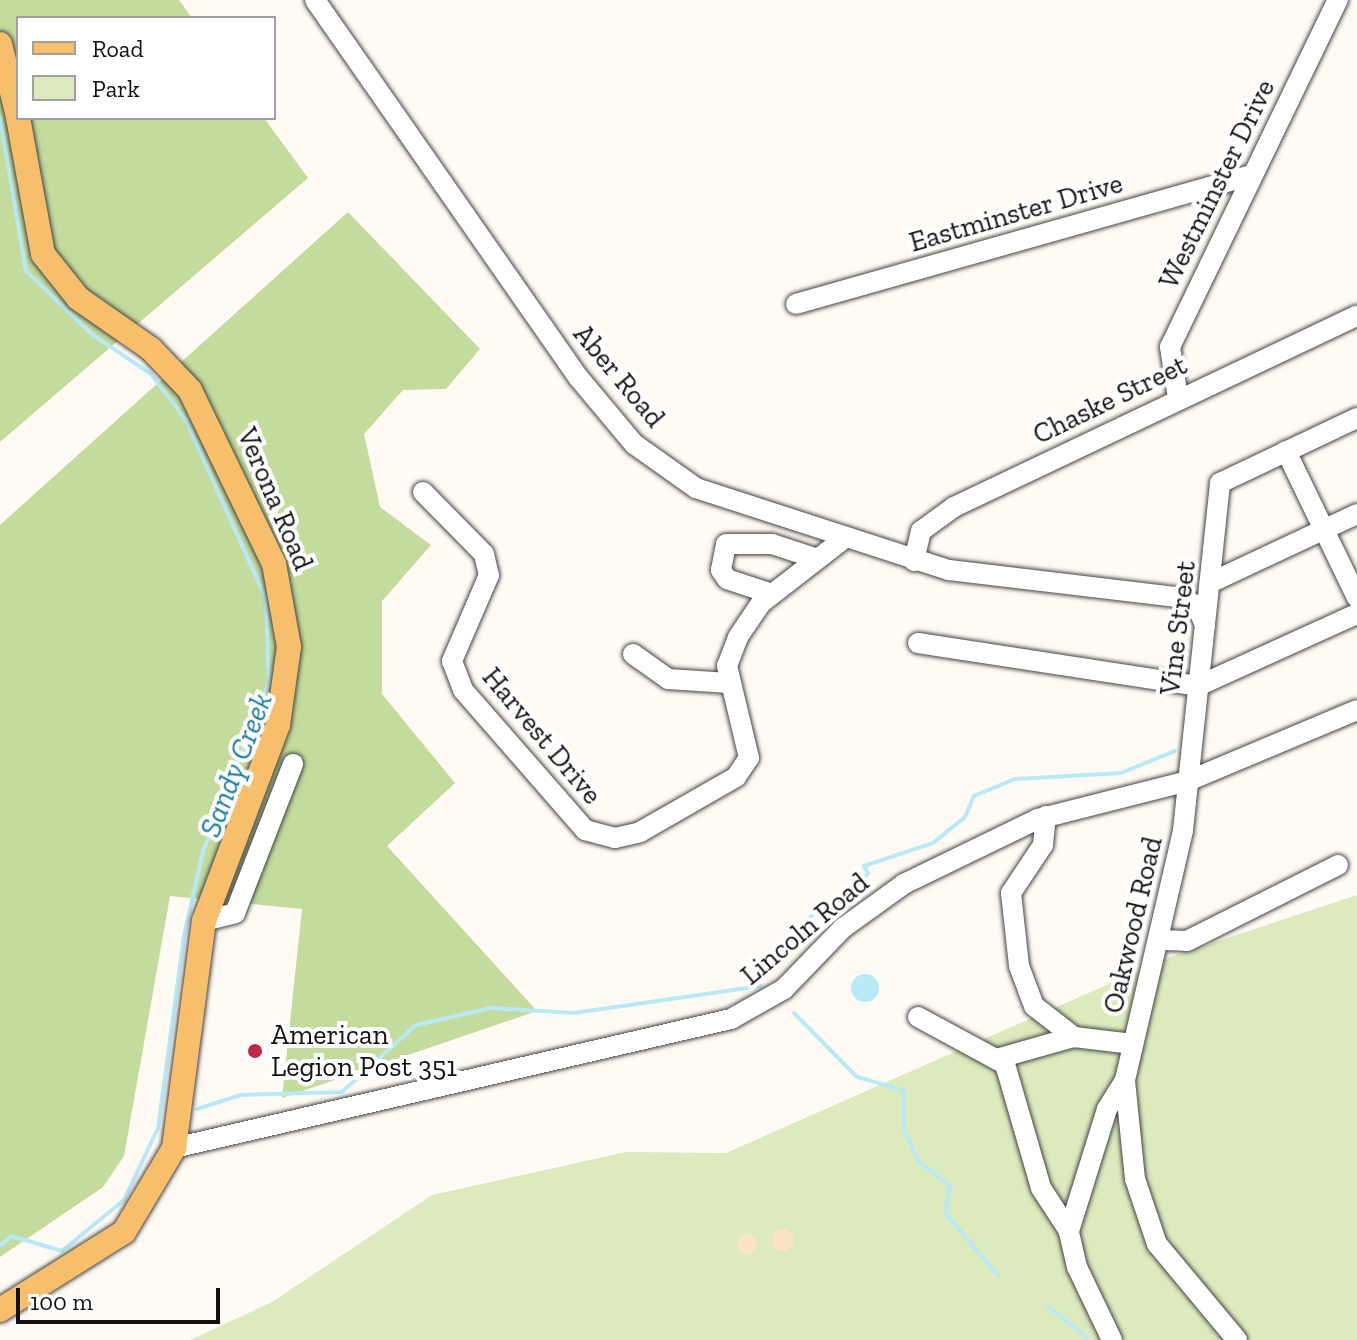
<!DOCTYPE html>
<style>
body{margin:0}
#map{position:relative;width:1357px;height:1340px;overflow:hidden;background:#fffbf4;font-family:"Zilla Slab",serif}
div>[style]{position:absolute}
.green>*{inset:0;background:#dceabd}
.forest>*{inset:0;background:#c3db9c}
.sand>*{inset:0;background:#fae4c1}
.round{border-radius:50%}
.water>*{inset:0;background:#b9e9f6}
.stream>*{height:4px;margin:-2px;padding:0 2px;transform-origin:2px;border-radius:2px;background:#b9e9f6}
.roads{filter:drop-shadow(0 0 2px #444) drop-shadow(0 0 2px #444)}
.minor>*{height:20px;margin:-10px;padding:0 10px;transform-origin:10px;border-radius:10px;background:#fff}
.major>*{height:24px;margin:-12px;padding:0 12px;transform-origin:12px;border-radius:12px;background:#f7be6c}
.dots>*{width:22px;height:22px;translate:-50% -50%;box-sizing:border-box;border:4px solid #fff;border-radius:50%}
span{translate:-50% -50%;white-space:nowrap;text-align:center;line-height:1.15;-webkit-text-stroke:8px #fff;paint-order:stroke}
.street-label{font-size:28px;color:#111}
.poi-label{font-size:28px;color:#111}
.left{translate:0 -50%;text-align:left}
.water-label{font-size:30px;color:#197ea4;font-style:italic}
.legend{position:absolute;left:16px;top:16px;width:260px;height:104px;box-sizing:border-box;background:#fff;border:2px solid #a0a0a0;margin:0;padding:10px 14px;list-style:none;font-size:24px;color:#111}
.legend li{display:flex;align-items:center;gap:16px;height:40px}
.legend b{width:40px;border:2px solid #a0a0a0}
.scale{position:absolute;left:16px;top:1288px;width:204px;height:36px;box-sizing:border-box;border:4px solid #111;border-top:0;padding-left:10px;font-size:24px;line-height:28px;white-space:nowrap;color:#111;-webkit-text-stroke:6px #fff;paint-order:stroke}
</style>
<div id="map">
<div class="green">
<div style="clip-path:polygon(1357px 895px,1357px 1340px,190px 1340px,272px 1302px,432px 1195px,626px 1152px,726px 1153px,1170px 957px)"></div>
</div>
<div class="forest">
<div style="clip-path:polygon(0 0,179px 0,192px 18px,18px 18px,18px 118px,264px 118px,308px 178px,0 442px)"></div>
<div style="clip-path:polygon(348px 212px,480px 349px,446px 389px,403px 390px,364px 434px,380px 507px,431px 545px,382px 601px,382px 694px,455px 783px,387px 846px,537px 1011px,282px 1098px,302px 909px,170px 896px,124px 1156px,103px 1187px,0 1257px,0 525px)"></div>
</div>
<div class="sand">
<div class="round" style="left:772px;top:1229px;width:22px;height:22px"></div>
<div class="round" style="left:737px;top:1234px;width:20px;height:20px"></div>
</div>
<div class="water">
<div class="round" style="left:851px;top:974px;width:28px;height:28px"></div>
</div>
<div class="stream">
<div style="left:0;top:117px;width:156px;rotate:80.4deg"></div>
<div style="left:26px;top:271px;width:93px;rotate:43.7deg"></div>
<div style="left:93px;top:335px;width:70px;rotate:33.9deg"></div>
<div style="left:151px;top:374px;width:58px;rotate:52.7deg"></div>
<div style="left:186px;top:420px;width:196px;rotate:65.9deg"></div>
<div style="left:266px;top:599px;width:84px;rotate:88deg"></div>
<div style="left:269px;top:683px;width:180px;rotate:111.4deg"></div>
<div style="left:203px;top:851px;width:87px;rotate:102.6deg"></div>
<div style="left:184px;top:936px;width:194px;rotate:97.7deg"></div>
<div style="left:158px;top:1128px;width:80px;rotate:115.3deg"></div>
<div style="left:124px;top:1200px;width:80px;rotate:140.6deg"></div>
<div style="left:62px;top:1251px;width:53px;rotate:-163.6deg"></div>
<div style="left:11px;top:1236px;width:15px;rotate:138deg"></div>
<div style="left:756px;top:982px;width:98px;rotate:-50deg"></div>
<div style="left:819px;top:907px;width:42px;rotate:-28.4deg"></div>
<div style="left:856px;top:887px;width:18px;rotate:-49deg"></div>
<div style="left:868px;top:873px;width:8px;rotate:-120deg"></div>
<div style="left:864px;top:866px;width:73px;rotate:-18.4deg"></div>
<div style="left:933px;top:843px;width:41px;rotate:-39.1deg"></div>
<div style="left:965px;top:817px;width:23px;rotate:-67deg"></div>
<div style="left:974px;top:796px;width:44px;rotate:-22.5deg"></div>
<div style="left:1015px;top:779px;width:106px;rotate:-3.2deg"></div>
<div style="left:1121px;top:773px;width:58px;rotate:-22.2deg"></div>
<div style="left:794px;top:1013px;width:90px;rotate:45.5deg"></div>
<div style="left:857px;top:1077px;width:48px;rotate:15.8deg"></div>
<div style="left:903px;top:1090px;width:39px;rotate:89deg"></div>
<div style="left:904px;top:1129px;width:35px;rotate:66deg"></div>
<div style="left:918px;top:1161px;width:41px;rotate:38deg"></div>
<div style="left:950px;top:1186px;width:27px;rotate:100deg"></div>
<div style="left:945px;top:1213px;width:82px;rotate:49.5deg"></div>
<div style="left:197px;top:1109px;width:46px;rotate:-17.7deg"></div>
<div style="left:241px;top:1095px;width:101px;rotate:-1.7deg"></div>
<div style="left:342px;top:1092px;width:100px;rotate:-42.2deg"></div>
<div style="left:416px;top:1025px;width:77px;rotate:-12.8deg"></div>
<div style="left:491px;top:1008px;width:83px;rotate:3.4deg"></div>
<div style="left:574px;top:1013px;width:189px;rotate:-8.2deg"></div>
<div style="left:1047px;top:1306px;width:51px;rotate:37.8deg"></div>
</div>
<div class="roads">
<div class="minor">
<div style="left:315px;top:0;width:460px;rotate:55.1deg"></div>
<div style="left:578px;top:377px;width:87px;rotate:50.1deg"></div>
<div style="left:634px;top:444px;width:76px;rotate:35.4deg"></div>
<div style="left:696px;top:488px;width:266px;rotate:18deg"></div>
<div style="left:949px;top:570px;width:236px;rotate:6.8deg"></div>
<div style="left:1183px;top:598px;width:16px;rotate:30deg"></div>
<div style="left:1197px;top:606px;width:21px;rotate:67deg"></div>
<div style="left:796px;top:304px;width:473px;rotate:-15.8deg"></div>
<div style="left:1178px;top:398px;width:52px;rotate:-98.9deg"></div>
<div style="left:1170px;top:347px;width:386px;rotate:-64.2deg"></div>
<div style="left:1286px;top:451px;width:163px;rotate:64.2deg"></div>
<div style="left:423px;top:492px;width:87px;rotate:45.5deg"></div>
<div style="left:484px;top:554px;width:22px;rotate:77deg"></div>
<div style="left:489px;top:575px;width:94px;rotate:113.3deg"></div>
<div style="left:452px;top:661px;width:31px;rotate:69deg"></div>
<div style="left:463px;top:690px;width:186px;rotate:48.9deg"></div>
<div style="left:585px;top:830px;width:31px;rotate:15deg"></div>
<div style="left:615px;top:838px;width:26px;rotate:-13deg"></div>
<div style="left:640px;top:832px;width:111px;rotate:-29.8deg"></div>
<div style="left:736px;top:777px;width:23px;rotate:-56deg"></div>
<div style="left:749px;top:758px;width:95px;rotate:-103.4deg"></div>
<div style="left:727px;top:666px;width:31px;rotate:-69deg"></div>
<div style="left:738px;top:637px;width:41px;rotate:-55.9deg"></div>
<div style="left:761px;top:603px;width:101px;rotate:-37.8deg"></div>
<div style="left:914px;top:561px;width:31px;rotate:-77deg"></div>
<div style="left:921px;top:531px;width:41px;rotate:-36deg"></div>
<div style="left:954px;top:507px;width:446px;rotate:-25.4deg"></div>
<div style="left:1214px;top:581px;width:158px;rotate:-25.1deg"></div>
<div style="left:772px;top:594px;width:47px;rotate:-161.6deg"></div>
<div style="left:727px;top:579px;width:11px;rotate:-124deg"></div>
<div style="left:721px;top:570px;width:26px;rotate:-79deg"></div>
<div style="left:726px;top:544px;width:46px"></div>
<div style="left:772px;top:544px;width:48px;rotate:18.1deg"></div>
<div style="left:918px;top:643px;width:283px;rotate:8.7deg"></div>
<div style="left:1198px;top:686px;width:175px;rotate:-24.4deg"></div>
<div style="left:633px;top:654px;width:43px;rotate:35.5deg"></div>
<div style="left:668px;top:679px;width:61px;rotate:3.8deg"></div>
<div style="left:1046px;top:816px;width:29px;rotate:96deg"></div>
<div style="left:1043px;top:845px;width:58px;rotate:123.7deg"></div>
<div style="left:1011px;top:893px;width:73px;rotate:83.7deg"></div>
<div style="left:1019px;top:966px;width:43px;rotate:69.4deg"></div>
<div style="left:1034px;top:1006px;width:51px;rotate:37.8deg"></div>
<div style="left:1074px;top:1037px;width:59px;rotate:6.8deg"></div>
<div style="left:204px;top:921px;width:32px;rotate:-14deg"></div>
<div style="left:235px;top:913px;width:160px;rotate:-68.7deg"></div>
<div style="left:1162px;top:940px;width:25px;rotate:2deg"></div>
<div style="left:1187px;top:941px;width:169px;rotate:-26.7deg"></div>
<div style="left:918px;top:1017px;width:99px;rotate:28.4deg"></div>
<div style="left:1005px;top:1064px;width:129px;rotate:73.8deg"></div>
<div style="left:1041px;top:1188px;width:51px;rotate:56.9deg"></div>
<div style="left:996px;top:1059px;width:81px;rotate:-15.8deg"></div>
<div style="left:174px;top:1148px;width:572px;rotate:-13.04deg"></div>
<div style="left:731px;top:1019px;width:61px;rotate:-29.5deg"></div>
<div style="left:784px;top:989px;width:85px;rotate:-46deg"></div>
<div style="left:843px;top:928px;width:75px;rotate:-35.8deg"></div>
<div style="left:904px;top:884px;width:149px;rotate:-25.9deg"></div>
<div style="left:1038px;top:819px;width:155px;rotate:-14.2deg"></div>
<div style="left:1188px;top:781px;width:183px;rotate:-22.8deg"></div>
<div style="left:1112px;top:1340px;width:81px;rotate:-115.6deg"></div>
<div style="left:1077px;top:1267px;width:37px;rotate:-103deg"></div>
<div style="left:1069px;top:1231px;width:128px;rotate:-72.7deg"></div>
<div style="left:1107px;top:1109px;width:34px;rotate:-58deg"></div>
<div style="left:1237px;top:1340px;width:125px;rotate:-129.8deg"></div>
<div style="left:1157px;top:1244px;width:69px;rotate:-108.7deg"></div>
<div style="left:1135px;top:1179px;width:100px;rotate:-95.8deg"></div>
<div style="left:1125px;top:1080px;width:257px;rotate:-76.9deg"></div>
<div style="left:1183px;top:830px;width:349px;rotate:-83.9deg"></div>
<div style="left:1220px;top:483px;width:152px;rotate:-25.4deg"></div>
</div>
<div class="major">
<div style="left:0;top:44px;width:75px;rotate:76.1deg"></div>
<div style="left:0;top:1310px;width:146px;rotate:-32.2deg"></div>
<div style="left:124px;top:1232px;width:98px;rotate:-59.2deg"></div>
<div style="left:174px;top:1148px;width:229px;rotate:-82.5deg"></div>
<div style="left:204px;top:921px;width:210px;rotate:-69.3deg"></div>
<div style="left:278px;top:725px;width:79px;rotate:-82deg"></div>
<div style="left:289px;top:647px;width:84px;rotate:-100.2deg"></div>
<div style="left:274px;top:564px;width:193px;rotate:-115.8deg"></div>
<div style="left:190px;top:390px;width:57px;rotate:-133.6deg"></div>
<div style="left:151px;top:349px;width:89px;rotate:-145.1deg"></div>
<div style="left:78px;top:298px;width:56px;rotate:-128.5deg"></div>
<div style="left:43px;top:254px;width:138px;rotate:-100.4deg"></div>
</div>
</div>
<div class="dots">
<div style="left:255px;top:1051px;background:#c12848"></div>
</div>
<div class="street-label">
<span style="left:1217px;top:184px;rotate:-64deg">Westminster Drive</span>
<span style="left:1016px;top:213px;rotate:-16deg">Eastminster Drive</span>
<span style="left:619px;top:376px;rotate:50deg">Aber Road</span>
<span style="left:1110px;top:400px;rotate:-26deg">Chaske Street</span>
<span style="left:275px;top:499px;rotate:67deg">Verona Road</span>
<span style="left:1178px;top:628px;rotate:-83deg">Vine Street</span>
<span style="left:542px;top:736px;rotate:50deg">Harvest Drive</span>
<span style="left:1133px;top:925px;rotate:-77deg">Oakwood Road</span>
<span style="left:805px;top:929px;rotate:-40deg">Lincoln Road</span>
</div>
<div class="poi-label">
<span class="left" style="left:271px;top:1051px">American<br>Legion Post 351</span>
</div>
<div class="water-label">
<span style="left:236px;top:765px;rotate:-69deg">Sandy Creek</span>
</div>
<ul class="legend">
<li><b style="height:10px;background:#f7be6c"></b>Road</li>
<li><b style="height:22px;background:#dceabd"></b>Park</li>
</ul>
<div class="scale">100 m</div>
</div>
